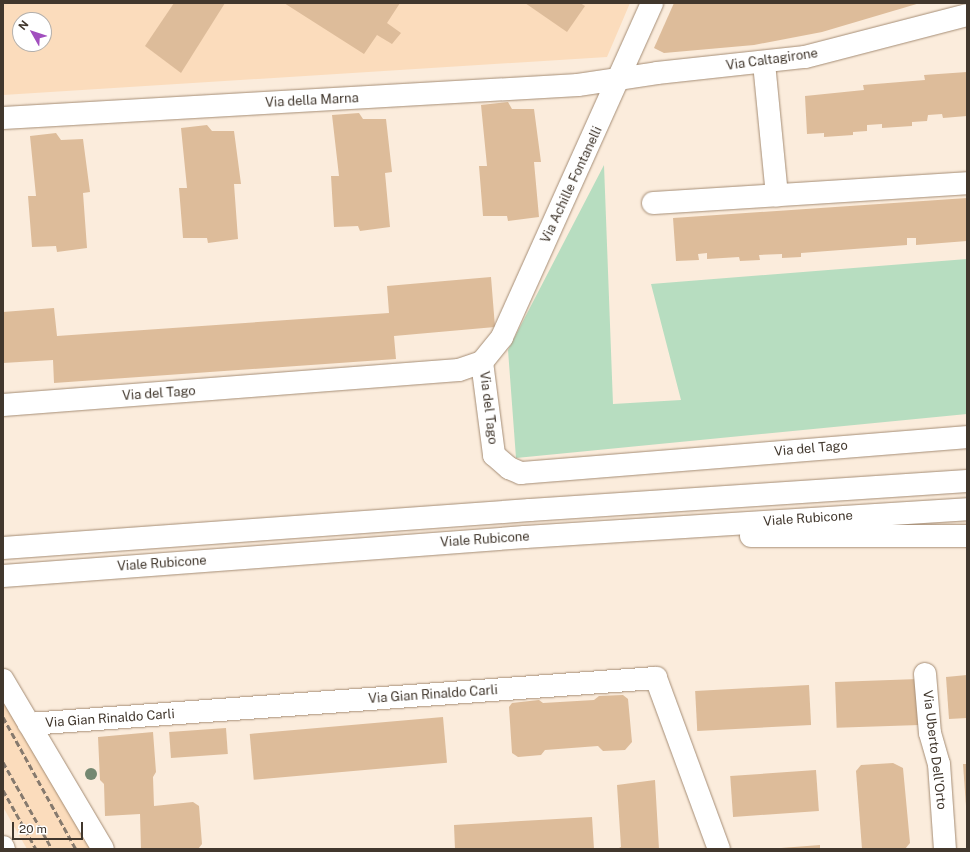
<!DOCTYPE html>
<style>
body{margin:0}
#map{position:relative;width:970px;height:852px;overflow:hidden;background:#fbecdc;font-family:"Public Sans",sans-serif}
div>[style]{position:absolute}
.built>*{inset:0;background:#fbdcbc}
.green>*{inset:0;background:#b7ddc0}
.building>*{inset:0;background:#ddbc9a;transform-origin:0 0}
.roads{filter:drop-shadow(0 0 1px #a58d75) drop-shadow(0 0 1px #a58d75)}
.minor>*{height:22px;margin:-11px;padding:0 11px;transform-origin:11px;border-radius:11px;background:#fff}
.highway>*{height:22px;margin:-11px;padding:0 11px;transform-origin:11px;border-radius:11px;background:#fff}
.rail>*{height:3px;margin-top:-1.5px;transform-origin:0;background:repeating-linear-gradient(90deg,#867a6e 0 6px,transparent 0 9px)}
.trees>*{width:12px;height:12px;margin:-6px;border-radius:50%;background:#748871}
span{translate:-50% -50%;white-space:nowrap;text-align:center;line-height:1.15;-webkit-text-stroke:4px #fff;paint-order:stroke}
.street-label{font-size:13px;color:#41372d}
.frame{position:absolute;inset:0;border:4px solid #41372d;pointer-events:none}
.north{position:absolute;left:12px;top:12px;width:40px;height:40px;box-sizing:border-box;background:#fff;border:1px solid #b3afab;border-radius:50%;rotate:309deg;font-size:11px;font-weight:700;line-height:16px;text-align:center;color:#41372d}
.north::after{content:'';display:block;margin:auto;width:14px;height:18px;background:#a14fbe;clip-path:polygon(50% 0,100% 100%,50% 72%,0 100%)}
.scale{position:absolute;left:12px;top:822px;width:71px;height:18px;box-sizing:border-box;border:2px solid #41372d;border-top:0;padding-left:5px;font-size:12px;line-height:14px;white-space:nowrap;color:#41372d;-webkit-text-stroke:3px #fff;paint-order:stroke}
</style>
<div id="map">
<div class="built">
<div style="clip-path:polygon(evenodd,3px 3px,630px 3px,607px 57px,3px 95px,3px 3px,20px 20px,44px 20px,44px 44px,20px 44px,20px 20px)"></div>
<div style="clip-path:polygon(3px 693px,91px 849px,27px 849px,3px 807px)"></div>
</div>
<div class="green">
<div style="clip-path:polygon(604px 165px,613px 404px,681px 400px,651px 284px,967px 259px,967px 414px,516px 458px,508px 350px)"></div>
</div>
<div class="building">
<div style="clip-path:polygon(174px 3px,225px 3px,181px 73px,145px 46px)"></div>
<div style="clip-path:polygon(284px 3px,400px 3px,387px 23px,401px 33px,392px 44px,377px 35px,364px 54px)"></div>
<div style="clip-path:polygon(525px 3px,580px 3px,585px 6px,567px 32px)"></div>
<div style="clip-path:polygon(674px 3px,920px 3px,822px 32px,754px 45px,664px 53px,654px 48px)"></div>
<div style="clip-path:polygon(967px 72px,967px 116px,943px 118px,942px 114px,928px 115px,927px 121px,912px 122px,912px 126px,882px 128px,882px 124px,867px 125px,867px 131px,853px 132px,853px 135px,824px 137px,824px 133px,807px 134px,805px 96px,864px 90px,863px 85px,925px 80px,924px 75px)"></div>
<div style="clip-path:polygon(508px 102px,512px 109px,534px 109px,541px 162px,534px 162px,539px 217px,508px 221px,507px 216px,483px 216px,479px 166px,487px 166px,481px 105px)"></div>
<div style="clip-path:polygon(359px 113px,363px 119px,386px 119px,392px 172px,385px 173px,390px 227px,360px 231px,358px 226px,334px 227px,331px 176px,339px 176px,332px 115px)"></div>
<div style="clip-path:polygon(207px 125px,212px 131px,234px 131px,241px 184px,234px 184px,238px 239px,208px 243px,207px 238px,183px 238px,179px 188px,187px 188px,181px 128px)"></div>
<div style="clip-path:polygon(56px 133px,61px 140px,83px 139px,90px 192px,83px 193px,87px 248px,57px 252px,56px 246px,32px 247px,28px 196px,36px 196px,30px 136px)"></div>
<div style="clip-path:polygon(967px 198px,967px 241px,916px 245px,916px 238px,907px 238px,907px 245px,801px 253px,801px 257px,782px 258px,782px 254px,759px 255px,760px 260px,740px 261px,739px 257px,707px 259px,707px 253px,698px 254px,699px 260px,676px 261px,673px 218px)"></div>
<div style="clip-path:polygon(491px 277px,495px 327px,394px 336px,396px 359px,54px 383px,53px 360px,3px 363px,3px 312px,54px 308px,57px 336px,389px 313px,387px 286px)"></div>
<div style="clip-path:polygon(967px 675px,967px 718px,949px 719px,946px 677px)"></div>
<div style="left:918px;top:679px;width:46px;height:83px;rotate:88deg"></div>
<div style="left:809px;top:685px;width:40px;height:114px;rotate:87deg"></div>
<div style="clip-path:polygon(623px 695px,628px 699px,632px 742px,625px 750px,603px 751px,598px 746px,545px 750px,541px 755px,518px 757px,512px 753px,509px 707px,512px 703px,539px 700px,543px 703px,594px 700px,599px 696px)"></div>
<div style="left:443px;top:717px;width:46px;height:194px;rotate:85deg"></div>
<div style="left:226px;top:728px;width:26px;height:57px;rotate:86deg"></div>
<div style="clip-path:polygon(153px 732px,156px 772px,153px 777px,154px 806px,193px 802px,199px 806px,202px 844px,198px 849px,141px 849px,140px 814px,105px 816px,104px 784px,100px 780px,98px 737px)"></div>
<div style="clip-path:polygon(893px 763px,903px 768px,910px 843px,905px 849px,862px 849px,856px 771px,861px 765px)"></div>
<div style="clip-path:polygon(963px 764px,967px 764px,967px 806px,966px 806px)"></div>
<div style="left:816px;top:770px;width:41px;height:86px;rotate:86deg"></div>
<div style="clip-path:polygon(655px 780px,659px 849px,617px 849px,621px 847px,617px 785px)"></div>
<div style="clip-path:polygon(592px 817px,594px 849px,455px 849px,454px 825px)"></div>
<div style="clip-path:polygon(820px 845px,820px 849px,781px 849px,781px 848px)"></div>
</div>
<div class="roads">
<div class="minor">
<div style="left:764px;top:63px;width:133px;rotate:84.4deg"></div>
<div style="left:3px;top:118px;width:576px;rotate:-3.28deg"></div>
<div style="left:578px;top:85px;width:80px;rotate:-8.6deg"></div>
<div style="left:657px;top:73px;width:149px;rotate:-6.2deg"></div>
<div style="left:805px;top:57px;width:167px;rotate:-14.5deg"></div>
<div style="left:653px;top:203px;width:315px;rotate:-3.6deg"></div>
<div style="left:482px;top:362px;width:94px;rotate:82.6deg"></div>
<div style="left:494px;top:455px;width:20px;rotate:41deg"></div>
<div style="left:509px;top:468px;width:13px;rotate:23deg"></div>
<div style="left:521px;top:473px;width:447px;rotate:-4.6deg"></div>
<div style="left:482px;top:362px;width:32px;rotate:-51deg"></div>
<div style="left:502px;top:337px;width:366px;rotate:-65.8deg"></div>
<div style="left:3px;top:405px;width:457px;rotate:-4.4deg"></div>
<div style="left:459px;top:370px;width:24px;rotate:-19deg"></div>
<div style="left:925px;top:674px;width:59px;rotate:85.2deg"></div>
<div style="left:930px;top:733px;width:32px;rotate:74deg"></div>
<div style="left:939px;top:764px;width:85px;rotate:86deg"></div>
<div style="left:3px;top:680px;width:196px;rotate:59.4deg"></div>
<div style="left:29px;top:724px;width:629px;rotate:-4.2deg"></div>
<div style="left:656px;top:678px;width:182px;rotate:69.8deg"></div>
<div style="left:3px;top:847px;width:2px;rotate:63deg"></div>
</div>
<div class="highway">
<div style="left:751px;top:536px;width:216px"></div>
<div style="left:3px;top:548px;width:528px;rotate:-4.12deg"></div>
<div style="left:530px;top:510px;width:438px;rotate:-3.8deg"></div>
<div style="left:3px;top:576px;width:523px;rotate:-4.27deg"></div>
<div style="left:525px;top:537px;width:443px;rotate:-3.6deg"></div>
</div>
</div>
<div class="rail">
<div style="left:3px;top:717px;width:151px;rotate:61.1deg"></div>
<div style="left:3px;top:762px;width:100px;rotate:60.6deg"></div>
<div style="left:3px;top:790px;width:68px;rotate:60.8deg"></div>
</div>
<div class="trees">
<div style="left:91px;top:774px"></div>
</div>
<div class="street-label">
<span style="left:772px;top:60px;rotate:-8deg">Via Caltagirone</span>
<span style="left:312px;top:101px;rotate:-3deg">Via della Marna</span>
<span style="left:572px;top:185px;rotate:-65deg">Via Achille Fontanelli</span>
<span style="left:159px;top:394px;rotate:-4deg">Via del Tago</span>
<span style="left:488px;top:408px;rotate:83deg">Via del Tago</span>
<span style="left:811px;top:449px;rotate:-5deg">Via del Tago</span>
<span style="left:808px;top:519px;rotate:-4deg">Viale Rubicone</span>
<span style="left:485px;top:540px;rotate:-4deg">Viale Rubicone</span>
<span style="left:162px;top:564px;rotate:-4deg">Viale Rubicone</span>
<span style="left:433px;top:695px;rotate:-4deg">Via Gian Rinaldo Carli</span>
<span style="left:110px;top:719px;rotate:-4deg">Via Gian Rinaldo Carli</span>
<span style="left:934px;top:750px;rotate:83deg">Via Uberto Dell'Orto</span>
</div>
<div class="frame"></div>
<div class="north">N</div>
<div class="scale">20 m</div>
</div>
